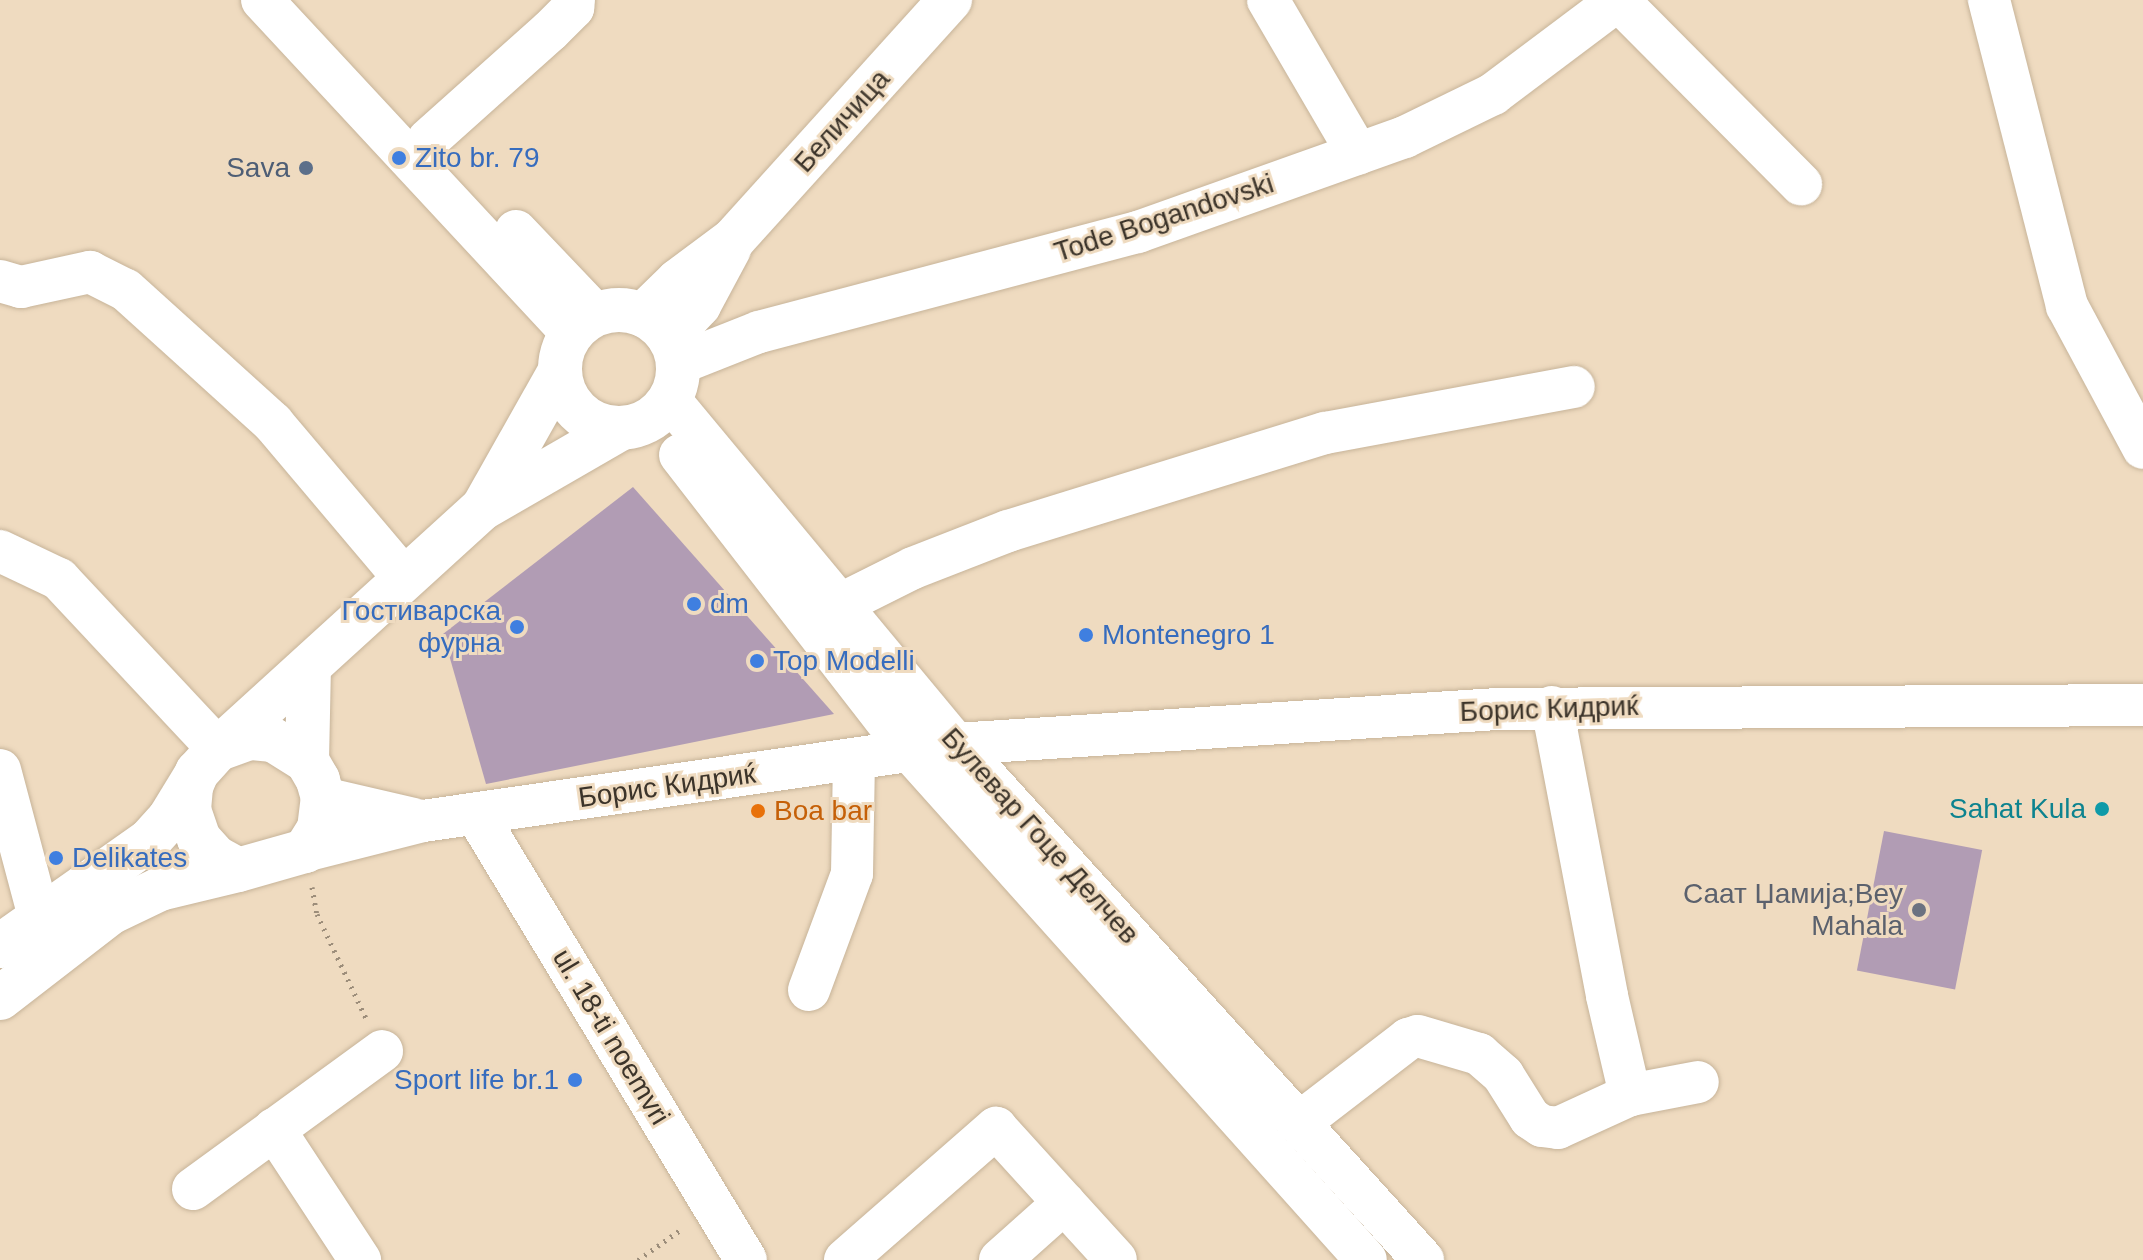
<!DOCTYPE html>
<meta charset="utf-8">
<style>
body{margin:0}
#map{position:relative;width:2143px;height:1260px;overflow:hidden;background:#efdbc0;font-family:Arial,sans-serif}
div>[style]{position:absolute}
.building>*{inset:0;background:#b19cb4;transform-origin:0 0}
.path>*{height:5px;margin-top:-2.5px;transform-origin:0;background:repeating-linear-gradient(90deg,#9c8d7a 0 2px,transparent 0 8px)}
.roads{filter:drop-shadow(0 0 2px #c7b499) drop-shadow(0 0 2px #c7b499)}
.minor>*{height:42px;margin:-21px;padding:0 21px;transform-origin:21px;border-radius:21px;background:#fff}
.major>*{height:44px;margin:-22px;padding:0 22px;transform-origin:22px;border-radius:22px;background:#fff}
.major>.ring{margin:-22px;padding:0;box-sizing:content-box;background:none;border:44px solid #fff;border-radius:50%}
.dots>*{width:22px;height:22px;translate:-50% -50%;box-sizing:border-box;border:4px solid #efdbc0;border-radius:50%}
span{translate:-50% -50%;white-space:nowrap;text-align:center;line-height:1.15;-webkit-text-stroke:6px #efdbc0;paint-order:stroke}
.street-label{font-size:28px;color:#3c342a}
.shop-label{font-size:28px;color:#366cbe}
.left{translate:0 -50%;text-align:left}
.right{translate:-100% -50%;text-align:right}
.service-label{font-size:28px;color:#4e5e75}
.culture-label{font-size:28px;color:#0d838f}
.food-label{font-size:28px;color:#c56008}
.worship-label{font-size:28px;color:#5b616d}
</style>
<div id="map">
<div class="building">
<div style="clip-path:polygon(633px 487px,834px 714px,486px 784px,443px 634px)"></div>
<div style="left:1884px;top:831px;width:100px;height:142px;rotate:11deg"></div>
</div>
<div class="path">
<div style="left:312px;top:887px;width:27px;rotate:80deg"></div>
<div style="left:317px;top:914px;width:115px;rotate:64.8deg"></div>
<div style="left:638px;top:1260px;width:55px;rotate:-35.4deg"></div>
</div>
<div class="roads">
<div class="minor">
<div style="left:262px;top:0;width:454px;rotate:47.1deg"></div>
<div style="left:1268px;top:0;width:178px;rotate:59.7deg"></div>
<div style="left:1618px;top:0;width:260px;rotate:45.2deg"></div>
<div style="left:1989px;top:0;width:316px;rotate:75.7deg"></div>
<div style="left:2067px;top:306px;width:161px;rotate:61.8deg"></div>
<div style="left:428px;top:140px;width:164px;rotate:-41.8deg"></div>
<div style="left:550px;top:31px;width:33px;rotate:-45deg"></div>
<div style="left:573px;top:8px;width:8px;rotate:-83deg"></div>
<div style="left:516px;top:231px;width:115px;rotate:46.4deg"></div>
<div style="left:0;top:281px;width:22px;rotate:16deg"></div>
<div style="left:21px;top:287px;width:71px;rotate:-12.3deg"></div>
<div style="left:90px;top:272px;width:40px;rotate:26.6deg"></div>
<div style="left:126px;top:290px;width:198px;rotate:42.1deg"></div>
<div style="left:273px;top:423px;width:204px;rotate:49.8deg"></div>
<div style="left:678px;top:364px;width:87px;rotate:-21.6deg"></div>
<div style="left:759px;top:332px;width:392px;rotate:-14.8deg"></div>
<div style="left:1138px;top:232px;width:283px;rotate:-19.6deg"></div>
<div style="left:1405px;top:137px;width:98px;rotate:-26deg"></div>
<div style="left:1493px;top:94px;width:156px;rotate:-36.9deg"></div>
<div style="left:670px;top:400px;width:447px;rotate:50.3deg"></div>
<div style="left:956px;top:744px;width:696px;rotate:47.85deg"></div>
<div style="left:680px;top:455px;width:375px;rotate:52.2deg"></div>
<div style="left:910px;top:751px;width:683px;rotate:48.14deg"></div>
<div style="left:0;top:551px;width:65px;rotate:25.4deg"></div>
<div style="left:59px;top:579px;width:233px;rotate:46.9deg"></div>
<div style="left:841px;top:604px;width:80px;rotate:-26.6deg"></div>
<div style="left:913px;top:568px;width:102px;rotate:-21.3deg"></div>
<div style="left:1008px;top:531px;width:332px;rotate:-17.2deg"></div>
<div style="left:1325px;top:433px;width:253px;rotate:-10.5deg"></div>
<div style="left:1552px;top:707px;width:294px;rotate:79.2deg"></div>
<div style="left:1607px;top:996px;width:102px;rotate:76.9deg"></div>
<div style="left:0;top:770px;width:155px;rotate:75.1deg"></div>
<div style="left:323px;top:798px;width:93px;rotate:13deg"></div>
<div style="left:476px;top:814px;width:521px;rotate:58.81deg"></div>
<div style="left:305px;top:851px;width:122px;rotate:-14.3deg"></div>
<div style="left:423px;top:821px;width:539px;rotate:-8.22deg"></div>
<div style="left:956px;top:744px;width:542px;rotate:-3.7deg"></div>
<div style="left:1497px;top:709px;width:646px;rotate:-0.35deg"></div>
<div style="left:809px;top:990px;width:124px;rotate:-69.7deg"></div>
<div style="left:852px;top:874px;width:115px;rotate:-89deg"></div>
<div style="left:1299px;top:1123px;width:138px;rotate:-37.6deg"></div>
<div style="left:1408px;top:1039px;width:10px;rotate:-17deg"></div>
<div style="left:1418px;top:1036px;width:64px;rotate:16.4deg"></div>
<div style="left:1479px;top:1054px;width:32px;rotate:41deg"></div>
<div style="left:1503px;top:1075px;width:51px;rotate:57.9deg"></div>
<div style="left:1530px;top:1118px;width:14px;rotate:34deg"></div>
<div style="left:1542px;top:1126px;width:16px;rotate:7deg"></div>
<div style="left:1558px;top:1128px;width:79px;rotate:-24.6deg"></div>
<div style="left:1630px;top:1095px;width:69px;rotate:-10.8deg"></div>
<div style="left:274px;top:1129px;width:157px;rotate:56.7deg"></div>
<div style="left:193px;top:1189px;width:234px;rotate:-36.1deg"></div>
<div style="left:845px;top:1260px;width:201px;rotate:-41.2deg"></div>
<div style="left:996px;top:1128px;width:178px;rotate:47.7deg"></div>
<div style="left:1000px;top:1260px;width:86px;rotate:-41.7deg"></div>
</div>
<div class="major">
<div class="ring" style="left:560px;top:310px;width:74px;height:74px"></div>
<div style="left:643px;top:315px;width:49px;rotate:-44.2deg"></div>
<div style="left:678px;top:281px;width:69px;rotate:-36.7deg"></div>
<div style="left:733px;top:240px;width:324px;rotate:-47.9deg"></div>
<div style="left:669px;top:337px;width:44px;rotate:-46.8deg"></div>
<div style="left:699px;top:305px;width:64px;rotate:-61.8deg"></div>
<div style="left:484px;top:506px;width:153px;rotate:-60.6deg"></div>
<div style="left:220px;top:747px;width:355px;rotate:-42.3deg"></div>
<div style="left:483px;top:508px;width:158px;rotate:-30deg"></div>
<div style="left:307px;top:761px;width:94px;rotate:-88.8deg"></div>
<div style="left:0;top:946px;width:182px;rotate:-35.2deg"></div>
<div style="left:149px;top:841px;width:30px;rotate:-48deg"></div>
<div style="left:169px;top:819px;width:48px;rotate:-58.6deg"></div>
<div style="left:0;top:998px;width:139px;rotate:-37.7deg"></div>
<div style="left:110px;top:913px;width:55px;rotate:-25.6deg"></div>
<div style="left:160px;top:889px;width:80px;rotate:-13.7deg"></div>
<div style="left:238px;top:870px;width:70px;rotate:-15.8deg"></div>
<div style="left:305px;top:851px;width:26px;rotate:-58deg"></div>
<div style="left:319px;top:829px;width:31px;rotate:-83deg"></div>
<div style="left:323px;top:798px;width:19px;rotate:-106deg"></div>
<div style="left:318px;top:780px;width:22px;rotate:-120deg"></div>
<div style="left:307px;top:761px;width:40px;rotate:-148deg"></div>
<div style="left:273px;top:740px;width:24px;rotate:-175deg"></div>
<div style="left:249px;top:738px;width:33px;rotate:160deg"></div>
<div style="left:218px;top:749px;width:31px;rotate:132deg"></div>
<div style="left:197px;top:772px;width:16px;rotate:112deg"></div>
<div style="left:191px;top:787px;width:23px;rotate:95deg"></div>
<div style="left:189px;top:810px;width:31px;rotate:71deg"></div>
<div style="left:199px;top:839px;width:24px;rotate:48deg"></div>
<div style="left:215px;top:857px;width:26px;rotate:29deg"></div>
</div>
</div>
<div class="dots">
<div style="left:399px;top:158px;background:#3f7fe0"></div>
<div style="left:306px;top:168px;background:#5c6f8a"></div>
<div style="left:694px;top:604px;background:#3f7fe0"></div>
<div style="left:517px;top:627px;background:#3f7fe0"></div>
<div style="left:1086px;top:635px;background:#3f7fe0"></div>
<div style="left:757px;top:661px;background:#3f7fe0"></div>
<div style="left:2102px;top:809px;background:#0f9aa8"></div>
<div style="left:758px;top:811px;background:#e8710a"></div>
<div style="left:56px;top:858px;background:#3f7fe0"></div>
<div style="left:1919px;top:910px;background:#6b7280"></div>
<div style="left:575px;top:1080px;background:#3f7fe0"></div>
</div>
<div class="street-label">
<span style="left:842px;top:121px;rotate:-48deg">Беличица</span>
<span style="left:1164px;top:218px;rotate:-18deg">Tode Bogandovski</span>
<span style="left:1549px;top:709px;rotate:-2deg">Борис Кидриќ</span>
<span style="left:667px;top:786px;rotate:-8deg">Борис Кидриќ</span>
<span style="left:1040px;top:836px;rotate:48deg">Булевар Гоце Делчев</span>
<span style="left:611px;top:1037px;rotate:59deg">ul. 18-ti noemvri</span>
</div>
<div class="shop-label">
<span class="left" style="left:415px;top:158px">Zito br. 79</span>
<span class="left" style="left:710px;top:604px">dm</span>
<span class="right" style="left:501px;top:627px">Гостиварска<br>фурна</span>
<span class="left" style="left:1102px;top:635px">Montenegro 1</span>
<span class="left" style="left:773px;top:661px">Top Modelli</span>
<span class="left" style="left:72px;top:858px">Delikates</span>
<span class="right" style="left:559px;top:1080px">Sport life br.1</span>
</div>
<div class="service-label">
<span class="right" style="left:290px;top:168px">Sava</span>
</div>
<div class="culture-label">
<span class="right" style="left:2086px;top:809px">Sahat Kula</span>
</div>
<div class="food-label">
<span class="left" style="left:774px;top:811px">Boa bar</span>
</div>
<div class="worship-label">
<span class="right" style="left:1903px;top:910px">Саат Џамија;Bey<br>Mahala</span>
</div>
</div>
